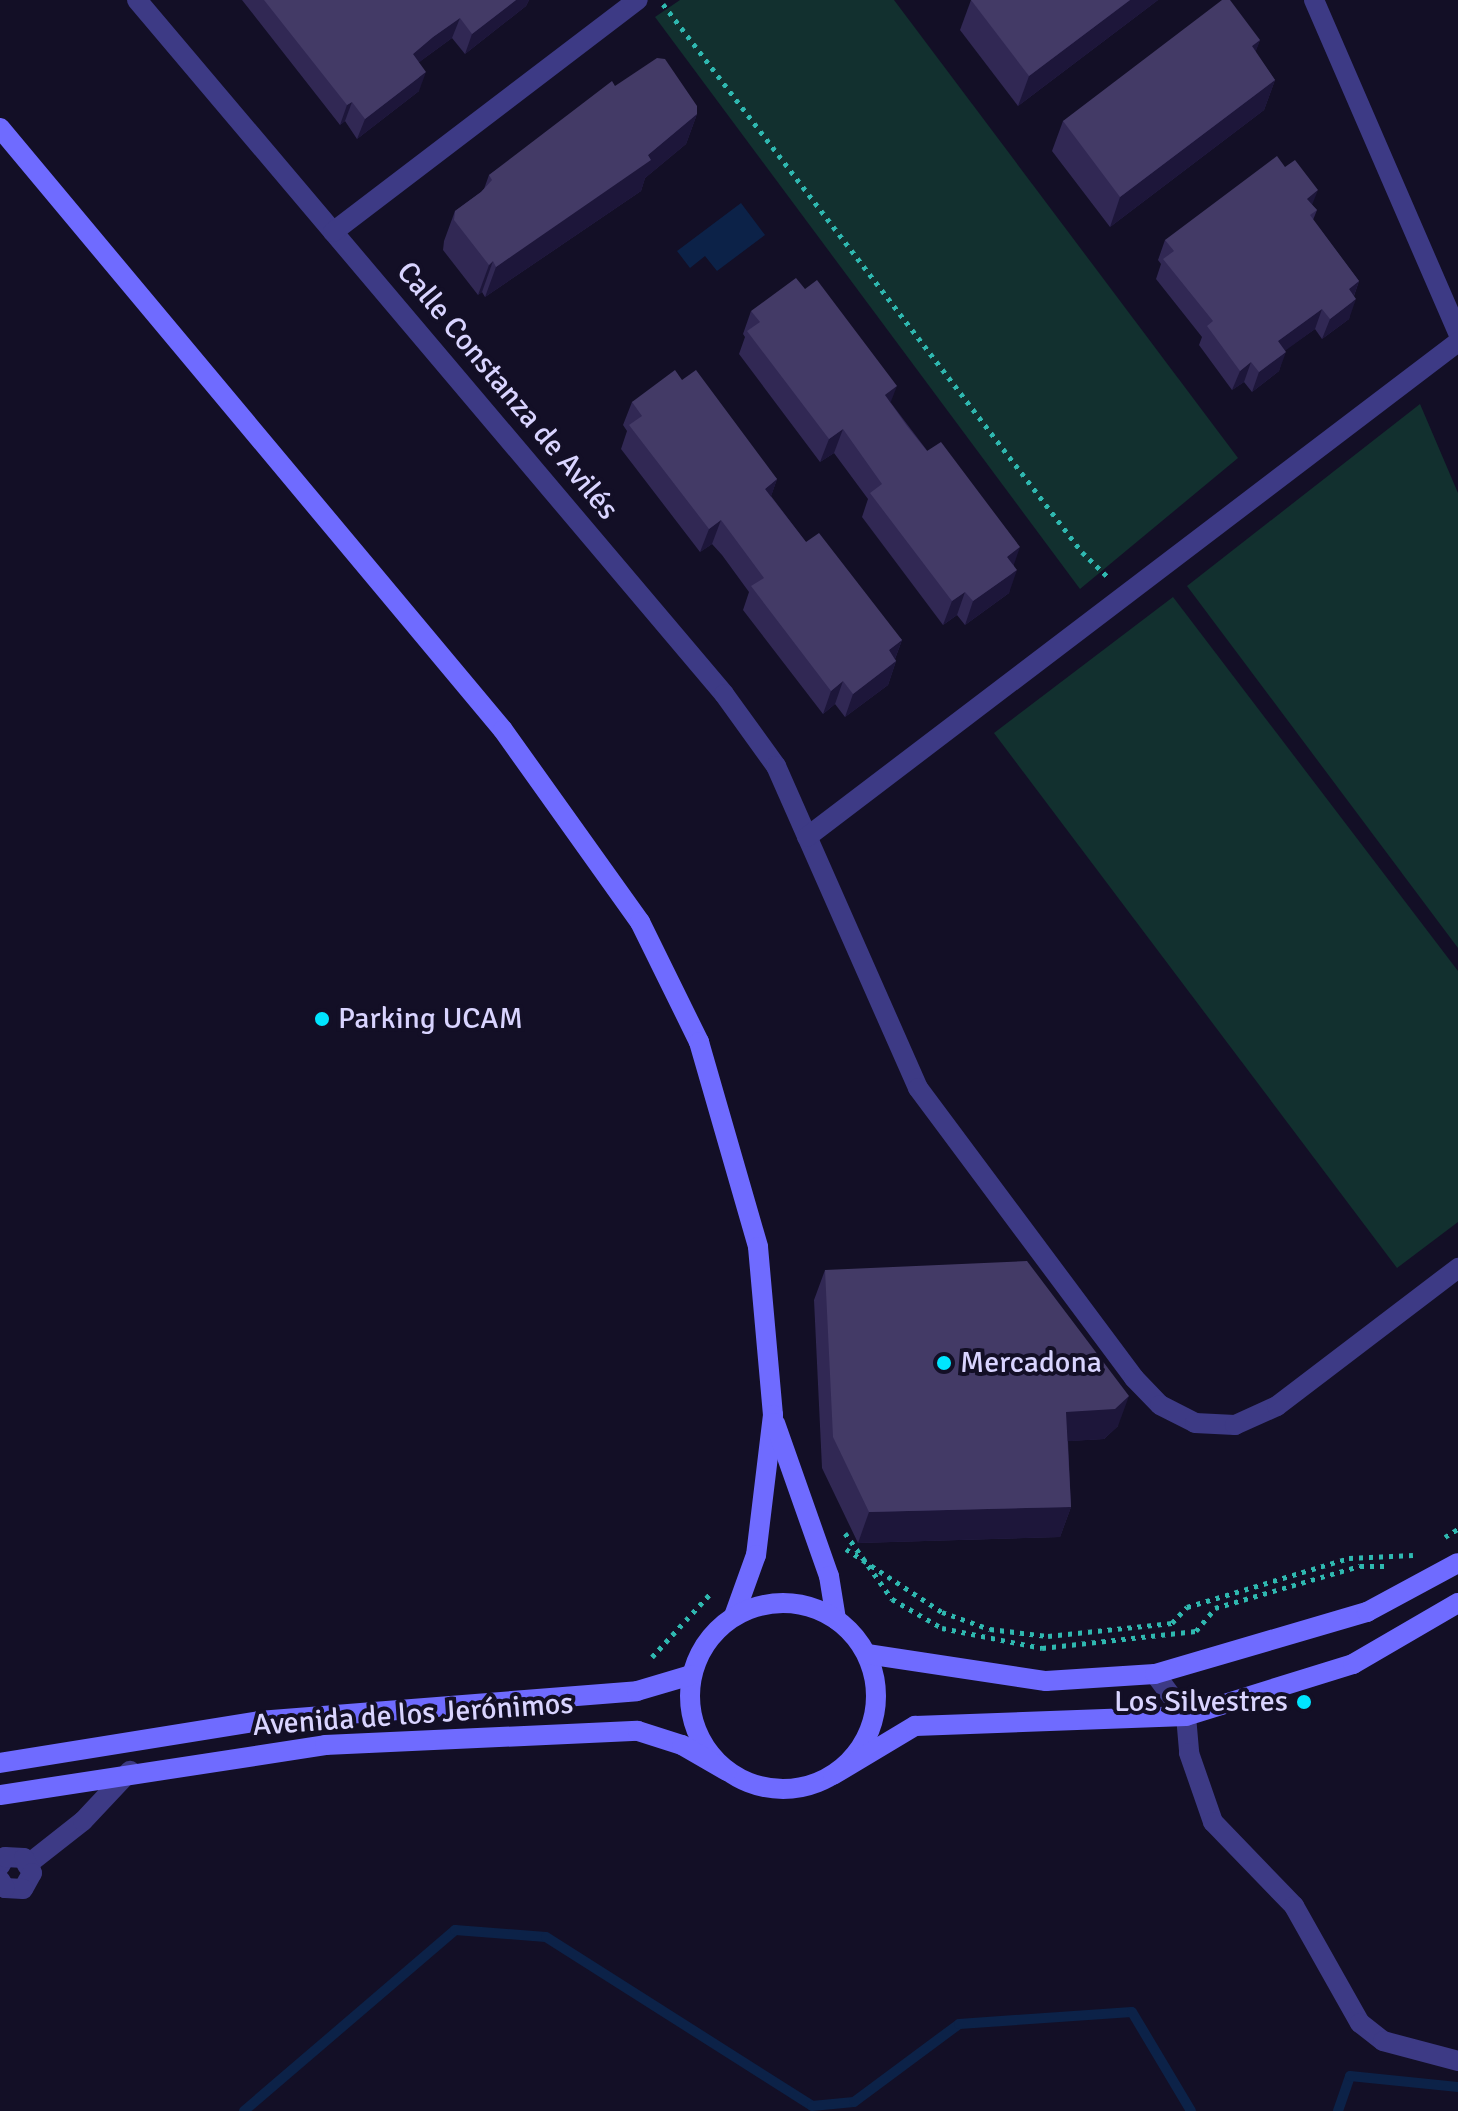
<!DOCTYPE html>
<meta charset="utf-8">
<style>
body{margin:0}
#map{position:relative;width:1458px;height:2111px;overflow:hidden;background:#130f26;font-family:Signika,sans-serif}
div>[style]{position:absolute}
.green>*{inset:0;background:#12302f}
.water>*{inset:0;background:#0c2248}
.stream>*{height:10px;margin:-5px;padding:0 5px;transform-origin:5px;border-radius:5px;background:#0c2248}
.path>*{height:5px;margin-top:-2.5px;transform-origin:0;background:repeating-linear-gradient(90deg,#2fb8b0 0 4px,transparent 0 10px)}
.minor>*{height:20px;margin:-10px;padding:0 10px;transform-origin:10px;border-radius:10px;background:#3d3a85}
.secondary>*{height:20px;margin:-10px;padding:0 10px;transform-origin:10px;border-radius:10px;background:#6f6bff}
.secondary>.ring{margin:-10px;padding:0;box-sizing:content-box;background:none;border:20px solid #6f6bff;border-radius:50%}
.wall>*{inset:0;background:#312854}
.shaded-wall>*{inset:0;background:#1d163a}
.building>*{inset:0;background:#433a66}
.dots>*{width:22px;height:22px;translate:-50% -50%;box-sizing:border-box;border:4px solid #130f26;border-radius:50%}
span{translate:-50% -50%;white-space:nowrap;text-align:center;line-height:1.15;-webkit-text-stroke:8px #130f26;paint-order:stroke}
.street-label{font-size:30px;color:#d9d4ff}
.poi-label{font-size:30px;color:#d9d4ff}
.left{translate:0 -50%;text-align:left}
.right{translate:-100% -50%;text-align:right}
</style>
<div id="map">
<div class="green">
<div style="clip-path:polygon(680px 0,894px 0,1238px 458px,1080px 589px,655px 17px)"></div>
<div style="clip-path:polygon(1420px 404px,1458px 493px,1458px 948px,1187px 586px)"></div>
<div style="clip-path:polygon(1173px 597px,1458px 971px,1458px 1222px,1397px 1268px,994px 733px)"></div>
</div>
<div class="water">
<div style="clip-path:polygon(741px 203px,765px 235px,717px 271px,705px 256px,690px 268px,677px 251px)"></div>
</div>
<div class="stream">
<div style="left:244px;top:2111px;width:278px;rotate:-40.6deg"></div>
<div style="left:455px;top:1930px;width:91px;rotate:4.4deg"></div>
<div style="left:546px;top:1937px;width:315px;rotate:32.4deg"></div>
<div style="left:812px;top:2106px;width:42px;rotate:-5.4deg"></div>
<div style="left:854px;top:2102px;width:131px;rotate:-36.6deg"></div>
<div style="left:959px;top:2024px;width:173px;rotate:-4deg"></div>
<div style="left:1132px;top:2012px;width:115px;rotate:59.2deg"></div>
<div style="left:1338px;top:2111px;width:37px;rotate:-71deg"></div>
<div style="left:1350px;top:2076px;width:109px;rotate:5.8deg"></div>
</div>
<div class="path">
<div style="left:663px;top:4px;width:690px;rotate:52.6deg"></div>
<div style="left:1082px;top:552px;width:36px;rotate:44deg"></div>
<div style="left:845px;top:1533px;width:81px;rotate:54.5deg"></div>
<div style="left:892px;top:1599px;width:58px;rotate:30.1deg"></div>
<div style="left:942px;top:1628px;width:102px;rotate:11.3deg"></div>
<div style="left:1042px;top:1648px;width:155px;rotate:-6.3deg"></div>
<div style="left:1196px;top:1631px;width:30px;rotate:-50deg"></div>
<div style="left:1215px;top:1608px;width:151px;rotate:-16.2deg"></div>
<div style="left:1360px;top:1566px;width:30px"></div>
<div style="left:1445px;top:1537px;width:15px;rotate:-32deg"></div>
<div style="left:846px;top:1549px;width:115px;rotate:33.3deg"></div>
<div style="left:942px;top:1612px;width:51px;rotate:19.5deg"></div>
<div style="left:990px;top:1629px;width:58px;rotate:6.9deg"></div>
<div style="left:1048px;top:1636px;width:125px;rotate:-6deg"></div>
<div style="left:1172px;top:1623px;width:22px;rotate:-47deg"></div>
<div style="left:1187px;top:1607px;width:169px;rotate:-16.8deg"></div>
<div style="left:1349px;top:1558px;width:64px;rotate:-2.7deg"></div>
<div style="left:652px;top:1657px;width:86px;rotate:-47.4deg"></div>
</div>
<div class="minor">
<div style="left:137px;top:0;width:909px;rotate:49.77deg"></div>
<div style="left:724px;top:694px;width:89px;rotate:54.2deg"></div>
<div style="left:776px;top:766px;width:352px;rotate:66.2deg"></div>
<div style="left:918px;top:1088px;width:362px;rotate:53.3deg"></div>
<div style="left:1134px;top:1378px;width:37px;rotate:46deg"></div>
<div style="left:1160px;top:1405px;width:39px;rotate:27deg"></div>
<div style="left:1195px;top:1423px;width:40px;rotate:2.9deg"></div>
<div style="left:1235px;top:1425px;width:46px;rotate:-24.3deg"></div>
<div style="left:1277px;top:1406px;width:228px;rotate:-37.3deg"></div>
<div style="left:1314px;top:0;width:363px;rotate:66.6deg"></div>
<div style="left:333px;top:232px;width:383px;rotate:-37.3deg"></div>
<div style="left:807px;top:837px;width:818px;rotate:-37.25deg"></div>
<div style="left:1155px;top:1674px;width:52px;rotate:53.6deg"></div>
<div style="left:1186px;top:1716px;width:37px;rotate:85deg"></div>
<div style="left:1189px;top:1753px;width:73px;rotate:70.8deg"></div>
<div style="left:1213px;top:1822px;width:117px;rotate:46deg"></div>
<div style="left:1294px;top:1906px;width:134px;rotate:60.6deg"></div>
<div style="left:1360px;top:2023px;width:29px;rotate:38deg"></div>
<div style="left:1383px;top:2041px;width:78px;rotate:14.9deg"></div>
<div style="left:27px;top:1865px;width:71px;rotate:-38.2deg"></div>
<div style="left:83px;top:1821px;width:69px;rotate:-46.8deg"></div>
<div style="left:0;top:1866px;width:10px;rotate:-61deg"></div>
<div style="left:5px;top:1857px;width:19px;rotate:3deg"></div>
<div style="left:24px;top:1858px;width:17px;rotate:62deg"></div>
<div style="left:32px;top:1873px;width:18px;rotate:119deg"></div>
<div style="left:23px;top:1889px;width:18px;rotate:-177deg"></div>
<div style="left:5px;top:1888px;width:9px;rotate:-122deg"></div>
</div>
<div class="secondary">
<div style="left:0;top:128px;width:784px;rotate:50.12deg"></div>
<div style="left:503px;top:730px;width:236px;rotate:54.5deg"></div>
<div style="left:640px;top:922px;width:134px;rotate:63.8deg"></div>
<div style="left:699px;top:1042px;width:213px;rotate:73.9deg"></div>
<div style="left:758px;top:1247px;width:169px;rotate:84.9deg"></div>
<div style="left:773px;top:1415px;width:141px;rotate:96.9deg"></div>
<div style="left:756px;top:1555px;width:65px;rotate:109.8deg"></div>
<div style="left:775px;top:1423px;width:162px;rotate:70.6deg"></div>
<div style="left:829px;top:1576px;width:44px;rotate:80.8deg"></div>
<div class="ring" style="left:690px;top:1603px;width:166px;height:166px"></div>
<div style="left:867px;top:1654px;width:181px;rotate:8.6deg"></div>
<div style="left:1046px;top:1681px;width:109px;rotate:-3.7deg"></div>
<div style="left:1155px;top:1674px;width:221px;rotate:-16.3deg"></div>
<div style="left:1367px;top:1612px;width:103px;rotate:-28.3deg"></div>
<div style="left:0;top:1763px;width:262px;rotate:-9.2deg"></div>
<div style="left:259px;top:1721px;width:379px;rotate:-4.5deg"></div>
<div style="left:637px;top:1691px;width:56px;rotate:-16.5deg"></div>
<div style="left:833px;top:1775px;width:96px;rotate:-30.9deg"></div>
<div style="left:915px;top:1726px;width:271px;rotate:-2.1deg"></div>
<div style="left:1186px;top:1716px;width:175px;rotate:-17.3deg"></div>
<div style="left:1353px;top:1664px;width:121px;rotate:-30.2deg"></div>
<div style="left:0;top:1795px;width:329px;rotate:-8.7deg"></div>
<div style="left:325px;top:1745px;width:313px;rotate:-2.6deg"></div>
<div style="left:638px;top:1731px;width:46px;rotate:17.7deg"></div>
<div style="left:682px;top:1745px;width:52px;rotate:30deg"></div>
</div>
<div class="wall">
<div style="clip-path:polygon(242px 0,529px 0,526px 6px,465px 54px,452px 38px,426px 57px,419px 62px,419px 91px,357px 139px,345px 121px,340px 125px)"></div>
<div style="clip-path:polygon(971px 0,1158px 0,1018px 106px,960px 30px)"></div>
<div style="clip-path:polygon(1260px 40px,1255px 52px,1275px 80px,1264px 110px,1110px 227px,1052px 151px,1063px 121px)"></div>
<div style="clip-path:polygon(615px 86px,697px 114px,686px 144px,645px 178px,641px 191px,485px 297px,482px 292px,478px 295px,443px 250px,444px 241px,455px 211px,481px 192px,484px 189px,489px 175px)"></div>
<div style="clip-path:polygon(1312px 205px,1317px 210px,1313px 220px,1359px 281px,1354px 296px,1349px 319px,1322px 339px,1315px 329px,1285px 350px,1279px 371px,1252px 392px,1244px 382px,1232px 390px,1199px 345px,1202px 337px,1156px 279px,1161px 264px,1158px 260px,1165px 240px)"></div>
<div style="clip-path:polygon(751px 311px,891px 403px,1014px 565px,1009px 593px,965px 625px,957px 615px,943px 625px,862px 517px,868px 499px,834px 453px,820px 462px,739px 354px,745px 337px,743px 334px)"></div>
<div style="clip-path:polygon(682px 380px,777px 479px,771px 496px,806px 542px,902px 640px,895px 659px,896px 661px,888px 685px,845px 717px,835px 704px,823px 714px,743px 610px,749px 592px,722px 555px,712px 544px,700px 552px,621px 449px,627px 431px,623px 425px,632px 402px)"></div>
<div style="clip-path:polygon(825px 1270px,1118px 1426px,1104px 1439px,1068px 1441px,1071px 1507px,1060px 1537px,858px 1543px,822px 1468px,814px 1300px)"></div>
</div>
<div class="shaded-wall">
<div style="clip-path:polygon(516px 0,529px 0,526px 6px,465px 54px,472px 34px)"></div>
<div style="clip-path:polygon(1130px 0,1158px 0,1018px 106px,1029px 76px)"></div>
<div style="clip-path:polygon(460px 18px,452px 38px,426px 57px,406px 73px,413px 54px,433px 37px)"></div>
<div style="clip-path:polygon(1260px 40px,1249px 70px,1252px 46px)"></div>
<div style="clip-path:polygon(426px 72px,419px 91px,357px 139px,365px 119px)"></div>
<div style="clip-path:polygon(1275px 80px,1264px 110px,1110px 227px,1120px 197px)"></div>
<div style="clip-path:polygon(352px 102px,345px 121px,340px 125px,347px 105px)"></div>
<div style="clip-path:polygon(697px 114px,686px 144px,645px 178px,641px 191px,485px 297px,496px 267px,648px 155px)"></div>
<div style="clip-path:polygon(1318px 190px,1310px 210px,1307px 199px)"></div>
<div style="clip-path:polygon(493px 261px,482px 292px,478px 295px,489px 265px)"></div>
<div style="clip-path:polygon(1359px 281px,1352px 301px,1349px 289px)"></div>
<div style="clip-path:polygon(1356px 299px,1349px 319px,1322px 339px,1330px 319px)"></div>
<div style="clip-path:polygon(1322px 309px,1315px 329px,1271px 361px,1278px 341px)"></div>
<div style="clip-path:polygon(1286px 352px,1279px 371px,1252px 392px,1259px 372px)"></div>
<div style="clip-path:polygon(1251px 362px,1244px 382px,1232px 390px,1240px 371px)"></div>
<div style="clip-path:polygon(897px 386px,888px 409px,885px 395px)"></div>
<div style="clip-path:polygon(843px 429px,834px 453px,820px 462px,829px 439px)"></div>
<div style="clip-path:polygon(777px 479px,769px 502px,765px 489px)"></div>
<div style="clip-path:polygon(721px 520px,712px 544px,700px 552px,709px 529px)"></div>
<div style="clip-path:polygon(1020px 547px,1012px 570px,1007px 557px)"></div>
<div style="clip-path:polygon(1017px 570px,1009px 593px,965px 625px,973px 601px)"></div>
<div style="clip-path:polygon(965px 592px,957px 615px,943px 625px,952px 601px)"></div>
<div style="clip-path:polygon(902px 640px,893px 664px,889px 650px)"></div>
<div style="clip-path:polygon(896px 661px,888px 685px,845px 717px,853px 694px)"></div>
<div style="clip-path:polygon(843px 681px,835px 704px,823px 714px,831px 691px)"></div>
<div style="clip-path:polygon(1129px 1396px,1118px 1426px,1104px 1439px,1055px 1442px,1066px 1412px)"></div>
<div style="clip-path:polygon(1071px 1507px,1060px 1537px,858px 1543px,869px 1512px)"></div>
</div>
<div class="building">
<div style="clip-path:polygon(264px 0,516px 0,472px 34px,460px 18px,433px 37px,413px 54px,426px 72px,365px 119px,352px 102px,347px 105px)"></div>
<div style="clip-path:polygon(971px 0,1130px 0,1029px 76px)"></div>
<div style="clip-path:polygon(1222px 0,1230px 0,1260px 40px,1252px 46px,1275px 80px,1120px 197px,1063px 121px)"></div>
<div style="clip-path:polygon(657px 58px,665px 59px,697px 106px,697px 114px,648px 155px,651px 160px,496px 267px,493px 261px,489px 265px,454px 220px,455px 211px,481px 192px,492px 180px,489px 175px,612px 81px,615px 86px)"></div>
<div style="clip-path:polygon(1277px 156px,1285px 167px,1295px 160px,1318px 190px,1307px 199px,1317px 210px,1310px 215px,1359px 281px,1349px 289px,1356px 299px,1330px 319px,1322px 309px,1278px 341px,1286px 352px,1259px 372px,1251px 362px,1240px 371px,1207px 326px,1213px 321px,1163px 259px,1174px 251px,1165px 240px)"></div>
<div style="clip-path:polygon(796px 278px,805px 289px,817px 280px,897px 386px,885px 395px,907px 426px,927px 451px,941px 442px,1020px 547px,1007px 557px,1017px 570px,973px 601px,965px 592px,952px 601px,870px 493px,882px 484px,843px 429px,829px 439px,747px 331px,760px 322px,751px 311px)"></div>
<div style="clip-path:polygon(675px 370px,682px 380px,696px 370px,777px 479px,765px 489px,806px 542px,819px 533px,902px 640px,889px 650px,896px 661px,853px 694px,843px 681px,831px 691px,751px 586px,764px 578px,730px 532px,721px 520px,709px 529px,629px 425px,642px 416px,632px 402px)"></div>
<div style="clip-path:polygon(1027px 1261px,1129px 1396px,1115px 1409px,1066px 1412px,1071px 1507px,869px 1512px,833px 1437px,825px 1270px)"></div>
</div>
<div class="dots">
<div style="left:322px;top:1019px;background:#00e5ff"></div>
<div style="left:944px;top:1363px;background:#00e5ff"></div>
<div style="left:1304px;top:1702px;background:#00e5ff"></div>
</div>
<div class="street-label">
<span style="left:507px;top:391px;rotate:50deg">Calle Constanza de Avilés</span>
<span style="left:413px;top:1715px;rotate:-4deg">Avenida de los Jerónimos</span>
</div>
<div class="poi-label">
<span class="left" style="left:338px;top:1019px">Parking UCAM</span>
<span class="left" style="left:960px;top:1363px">Mercadona</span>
<span class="right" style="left:1288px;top:1702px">Los Silvestres</span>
</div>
</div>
